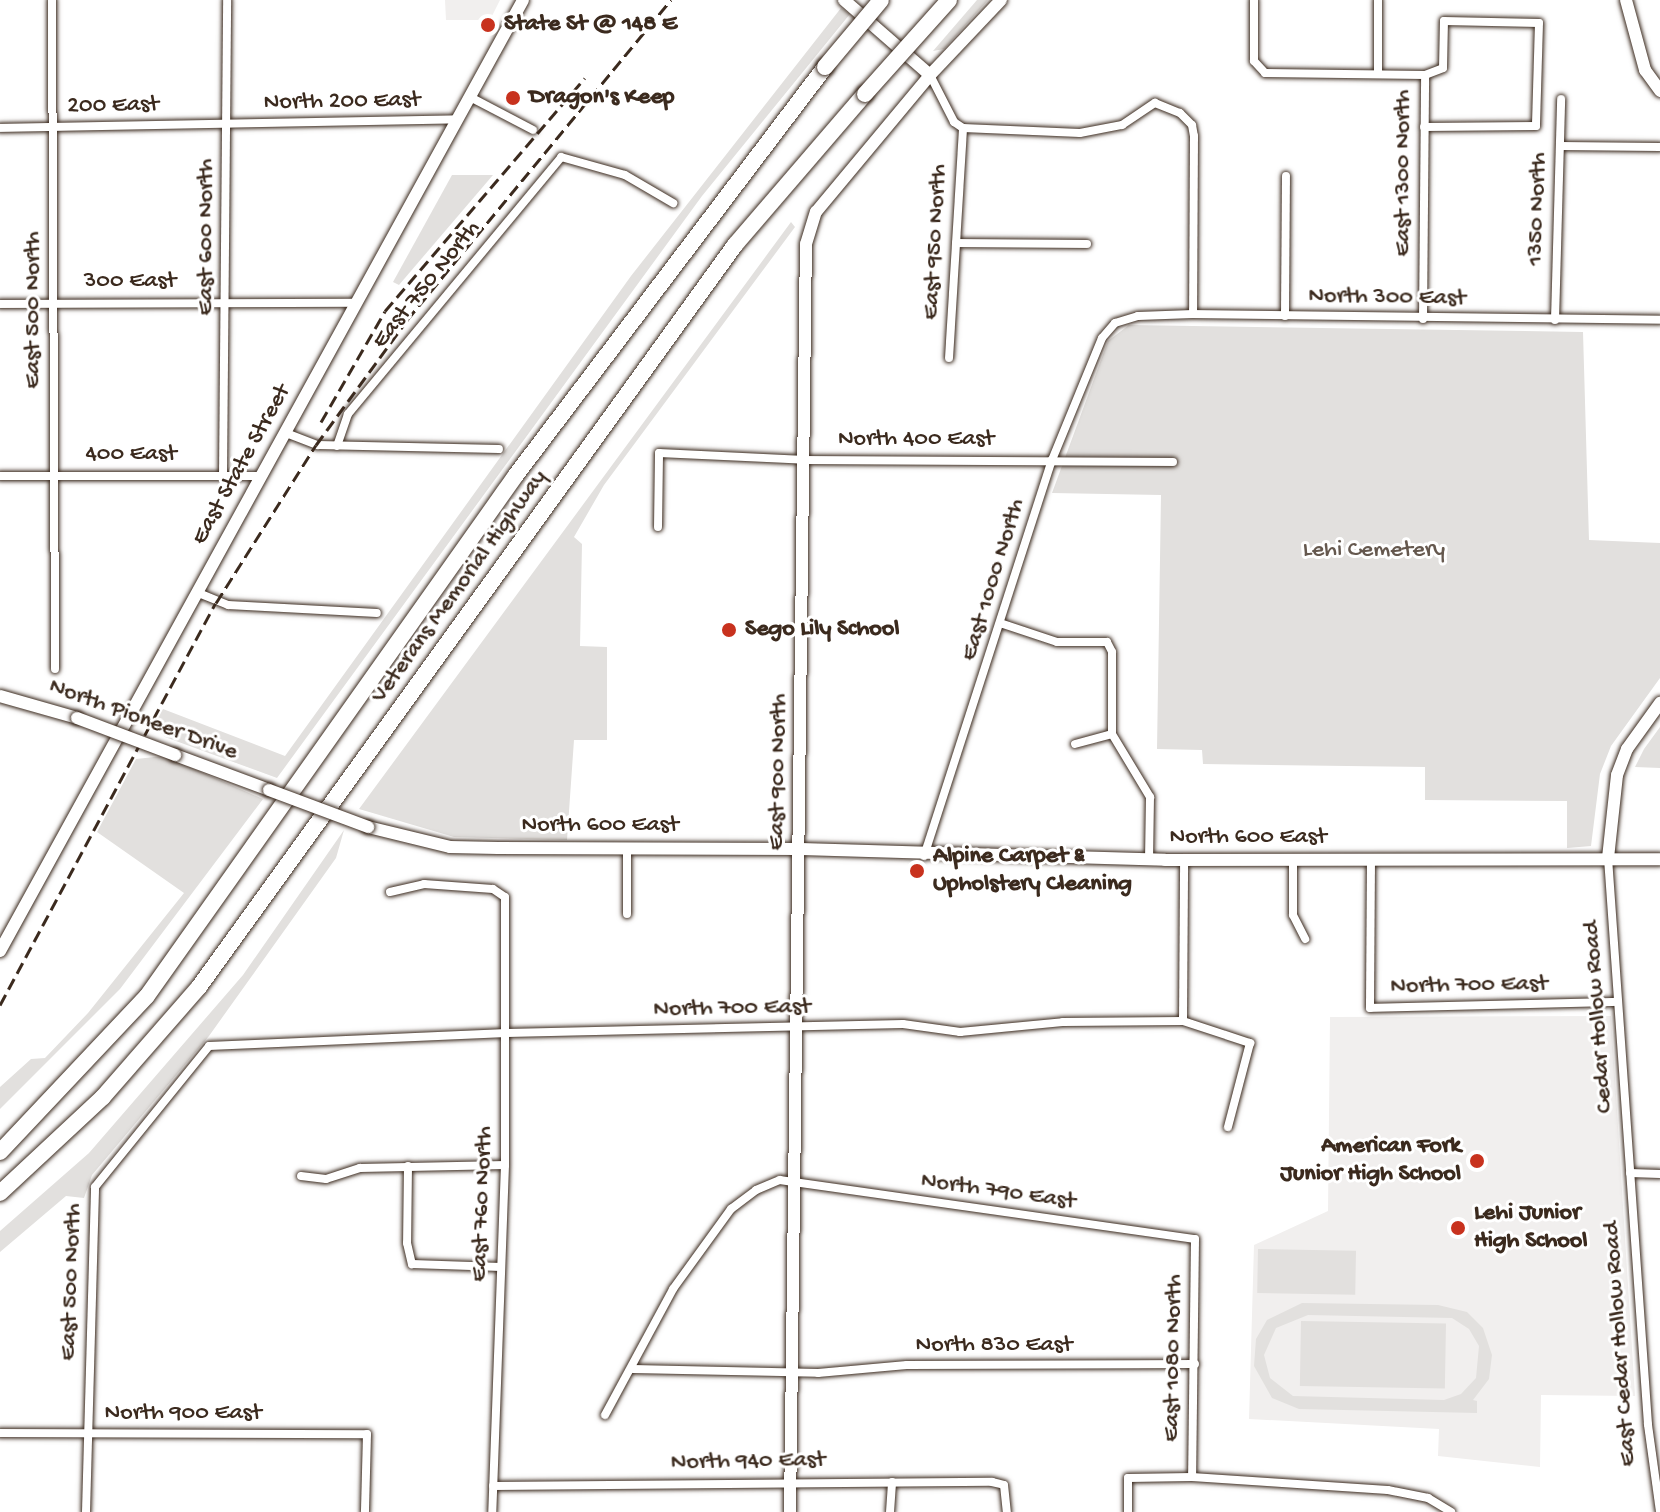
<!DOCTYPE html>
<style>
body{margin:0}
#map{position:relative;width:1660px;height:1512px;overflow:hidden;background:#fff;font-family:"Gochi Hand",sans-serif}
div>[style]{position:absolute}
.built>*{inset:0;background:#f1efee}
.green>*{inset:0;background:#e2e0de;transform-origin:0 0}
.roads{filter:drop-shadow(0 0 2px #3b2a1e) drop-shadow(0 0 2px #3b2a1e)}
.street>*{height:8px;margin:-4px;padding:0 4px;transform-origin:4px;border-radius:4px;background:#fff}
.secondary>*{height:12px;margin:-6px;padding:0 6px;transform-origin:6px;border-radius:6px;background:#fff}
.highway>*{height:16px;margin:-8px;padding:0 8px;transform-origin:8px;border-radius:8px;background:#fff}
.rail>*{height:3px;margin-top:-1.5px;transform-origin:0;background:repeating-linear-gradient(90deg,#3b2a1e 0 12px,transparent 0 18px)}
.bridges{filter:drop-shadow(0 0 2px #3b2a1e) drop-shadow(0 0 2px #3b2a1e)}
.secondary-bridge>*{height:12px;margin:-6px;padding:0 6px;transform-origin:6px;border-radius:6px;background:#fff}
.highway-bridge>*{height:16px;margin:-8px;padding:0 8px;transform-origin:8px;border-radius:8px;background:#fff}
.dots>*{width:22px;height:22px;translate:-50% -50%;box-sizing:border-box;border:4px solid #fff;border-radius:50%}
span{translate:-50% -50%;white-space:nowrap;text-align:center;line-height:1.15;-webkit-text-stroke:6px #fff;paint-order:stroke}
.poi-label{font-size:24px;color:#3b2a1e;font-weight:700}
.left{translate:0 -50%;text-align:left}
.right{translate:-100% -50%;text-align:right}
.street-label{font-size:24px;color:#3b2a1e}
.park-label{font-size:24px;color:#65584e}
</style>
<div id="map">
<div class="built">
<div style="clip-path:polygon(445px 0,500px 0,490px 20px,446px 20px)"></div>
<div style="clip-path:polygon(1611px 1016px,1635px 1396px,1541px 1395px,1540px 1467px,1438px 1456px,1439px 1429px,1249px 1419px,1254px 1245px,1328px 1211px,1330px 1017px)"></div>
</div>
<div class="green">
<div style="clip-path:polygon(977px 0,988px 0,944px 49px,933px 51px)"></div>
<div style="clip-path:polygon(841px 8px,850px 14px,702px 196px,277px 778px,165px 737px,154px 726px,163px 709px,285px 756px,631px 276px)"></div>
<div style="clip-path:polygon(452px 175px,493px 175px,399px 285px,393px 282px)"></div>
<div style="clip-path:polygon(791px 222px,795px 227px,604px 485px,574px 537px,582px 544px,580px 646px,607px 647px,607px 740px,574px 740px,567px 840px,454px 837px,359px 809px)"></div>
<div style="clip-path:polygon(1129px 325px,1583px 332px,1589px 540px,1660px 543px,1660px 678px,1611px 746px,1600px 774px,1591px 846px,1567px 848px,1567px 801px,1425px 800px,1425px 767px,1203px 764px,1202px 750px,1157px 749px,1161px 495px,1052px 493px,1108px 341px)"></div>
<div style="clip-path:polygon(1660px 727px,1660px 768px,1635px 767px,1644px 749px)"></div>
<div style="clip-path:polygon(164px 756px,263px 799px,120px 989px,0 1109px,0 1087px,31px 1059px,45px 1058px,88px 1013px,184px 893px,97px 832px,136px 759px)"></div>
<div style="clip-path:polygon(344px 830px,336px 858px,209px 1036px,92px 1175px,84px 1198px,66px 1196px,0 1252px,0 1231px,89px 1153px,243px 975px)"></div>
<div style="left:1258px;top:1249px;width:98px;height:44px;rotate:1deg"></div>
<div style="clip-path:polygon(evenodd,1302px 1303px,1438px 1305px,1467px 1312px,1483px 1328px,1492px 1355px,1489px 1379px,1473px 1400px,1477px 1401px,1477px 1413px,1299px 1409px,1272px 1398px,1254px 1366px,1256px 1339px,1267px 1320px,1302px 1303px,1308px 1315px,1452px 1318px,1469px 1329px,1479px 1346px,1476px 1378px,1461px 1394px,1444px 1400px,1293px 1396px,1270px 1378px,1264px 1355px,1276px 1328px,1308px 1315px)"></div>
<div style="left:1301px;top:1321px;width:145px;height:65px;rotate:1deg"></div>
</div>
<div class="roads">
<div class="street">
<div style="left:52px;top:0;width:669px;rotate:89.74deg"></div>
<div style="left:1254px;top:0;width:61px;rotate:90deg"></div>
<div style="left:1254px;top:61px;width:16px;rotate:47deg"></div>
<div style="left:1265px;top:73px;width:160px;rotate:0.7deg"></div>
<div style="left:1425px;top:75px;width:19px;rotate:-21deg"></div>
<div style="left:1443px;top:68px;width:47px;rotate:-88.8deg"></div>
<div style="left:1444px;top:21px;width:95px;rotate:1.2deg"></div>
<div style="left:1539px;top:23px;width:103px;rotate:91.7deg"></div>
<div style="left:1536px;top:126px;width:112px;rotate:179.5deg"></div>
<div style="left:1378px;top:0;width:74px;rotate:90deg"></div>
<div style="left:930px;top:75px;width:53px;rotate:62.9deg"></div>
<div style="left:954px;top:122px;width:11px;rotate:34deg"></div>
<div style="left:963px;top:128px;width:117px;rotate:2.4deg"></div>
<div style="left:1080px;top:133px;width:43px;rotate:-10.8deg"></div>
<div style="left:1122px;top:125px;width:40px;rotate:-34deg"></div>
<div style="left:1155px;top:103px;width:27px;rotate:22deg"></div>
<div style="left:1180px;top:113px;width:17px;rotate:45deg"></div>
<div style="left:1192px;top:125px;width:11px;rotate:80deg"></div>
<div style="left:1194px;top:136px;width:178px;rotate:90.3deg"></div>
<div style="left:470px;top:97px;width:71px;rotate:27.6deg"></div>
<div style="left:0;top:128px;width:458px;rotate:-1.1deg"></div>
<div style="left:1560px;top:146px;width:100px;rotate:0.6deg"></div>
<div style="left:956px;top:243px;width:131px;rotate:0.4deg"></div>
<div style="left:0;top:304px;width:356px;rotate:-0.2deg"></div>
<div style="left:1285px;top:316px;width:140px;rotate:-89.6deg"></div>
<div style="left:1423px;top:319px;width:244px;rotate:-89.5deg"></div>
<div style="left:1555px;top:320px;width:221px;rotate:-88.4deg"></div>
<div style="left:949px;top:358px;width:230px;rotate:-86.5deg"></div>
<div style="left:286px;top:433px;width:34px;rotate:21deg"></div>
<div style="left:318px;top:445px;width:181px;rotate:1.3deg"></div>
<div style="left:337px;top:446px;width:34px;rotate:-71deg"></div>
<div style="left:348px;top:414px;width:334px;rotate:-50.3deg"></div>
<div style="left:561px;top:157px;width:66px;rotate:15.7deg"></div>
<div style="left:625px;top:175px;width:56px;rotate:30.3deg"></div>
<div style="left:223px;top:475px;width:475px;rotate:-89.5deg"></div>
<div style="left:0;top:476px;width:262px"></div>
<div style="left:658px;top:527px;width:74px;rotate:-89.2deg"></div>
<div style="left:659px;top:453px;width:146px;rotate:2.7deg"></div>
<div style="left:805px;top:460px;width:368px;rotate:0.3deg"></div>
<div style="left:196px;top:592px;width:35px;rotate:22deg"></div>
<div style="left:228px;top:605px;width:149px;rotate:3.1deg"></div>
<div style="left:1003px;top:624px;width:57px;rotate:18.4deg"></div>
<div style="left:1057px;top:642px;width:50px"></div>
<div style="left:1107px;top:642px;width:11px;rotate:63deg"></div>
<div style="left:1112px;top:652px;width:82px;rotate:90deg"></div>
<div style="left:1112px;top:734px;width:74px;rotate:58.9deg"></div>
<div style="left:1150px;top:797px;width:63px;rotate:90.9deg"></div>
<div style="left:1075px;top:744px;width:38px;rotate:-15deg"></div>
<div style="left:924px;top:856px;width:416px;rotate:-72.1deg"></div>
<div style="left:1052px;top:460px;width:132px;rotate:-67.7deg"></div>
<div style="left:1102px;top:338px;width:20px;rotate:-49deg"></div>
<div style="left:1115px;top:323px;width:24px;rotate:-17deg"></div>
<div style="left:1138px;top:316px;width:55px;rotate:-2.1deg"></div>
<div style="left:1193px;top:314px;width:467px;rotate:0.7deg"></div>
<div style="left:1608px;top:858px;width:568px;rotate:85.96deg"></div>
<div style="left:1648px;top:1425px;width:87px;rotate:82.1deg"></div>
<div style="left:1293px;top:861px;width:54px;rotate:90deg"></div>
<div style="left:1293px;top:915px;width:27px;rotate:63deg"></div>
<div style="left:1371px;top:861px;width:147px;rotate:90.4deg"></div>
<div style="left:1370px;top:1008px;width:248px;rotate:-1.4deg"></div>
<div style="left:390px;top:892px;width:35px;rotate:-13deg"></div>
<div style="left:424px;top:884px;width:69px;rotate:4.1deg"></div>
<div style="left:493px;top:889px;width:14px;rotate:34deg"></div>
<div style="left:505px;top:897px;width:268px;rotate:90deg"></div>
<div style="left:505px;top:1165px;width:347px;rotate:92.1deg"></div>
<div style="left:627px;top:914px;width:66px;rotate:-90deg"></div>
<div style="left:1183px;top:1021px;width:161px;rotate:-89.6deg"></div>
<div style="left:408px;top:1166px;width:77px;rotate:90.7deg"></div>
<div style="left:407px;top:1243px;width:22px;rotate:77deg"></div>
<div style="left:412px;top:1264px;width:89px;rotate:1.9deg"></div>
<div style="left:1630px;top:1173px;width:30px;rotate:2deg"></div>
<div style="left:301px;top:1176px;width:25px;rotate:7deg"></div>
<div style="left:326px;top:1179px;width:36px;rotate:-18deg"></div>
<div style="left:360px;top:1168px;width:145px;rotate:-1.2deg"></div>
<div style="left:633px;top:1369px;width:185px;rotate:1.2deg"></div>
<div style="left:818px;top:1373px;width:89px;rotate:-5.1deg"></div>
<div style="left:907px;top:1365px;width:288px;rotate:-0.2deg"></div>
<div style="left:605px;top:1415px;width:143px;rotate:-61.6deg"></div>
<div style="left:673px;top:1289px;width:99px;rotate:-54.1deg"></div>
<div style="left:731px;top:1209px;width:31px;rotate:-37deg"></div>
<div style="left:756px;top:1190px;width:26px;rotate:-23deg"></div>
<div style="left:780px;top:1180px;width:419px;rotate:8.1deg"></div>
<div style="left:1195px;top:1239px;width:238px;rotate:90.7deg"></div>
<div style="left:0;top:1433px;width:367px;rotate:0.2deg"></div>
<div style="left:367px;top:1434px;width:78px;rotate:91.5deg"></div>
<div style="left:493px;top:1486px;width:499px;rotate:-0.5deg"></div>
<div style="left:992px;top:1482px;width:12px;rotate:14deg"></div>
<div style="left:1004px;top:1485px;width:27px;rotate:84deg"></div>
<div style="left:86px;top:1512px;width:325px;rotate:-88.4deg"></div>
<div style="left:95px;top:1187px;width:181px;rotate:-51deg"></div>
<div style="left:209px;top:1046px;width:298px;rotate:-2.5deg"></div>
<div style="left:507px;top:1033px;width:396px;rotate:-1.3deg"></div>
<div style="left:903px;top:1024px;width:58px;rotate:8deg"></div>
<div style="left:960px;top:1032px;width:103px;rotate:-5.5deg"></div>
<div style="left:1063px;top:1022px;width:120px;rotate:-0.5deg"></div>
<div style="left:1183px;top:1021px;width:71px;rotate:18.2deg"></div>
<div style="left:1250px;top:1043px;width:87px;rotate:104.7deg"></div>
<div style="left:890px;top:1512px;width:30px;rotate:-86deg"></div>
<div style="left:1128px;top:1512px;width:34px;rotate:-90deg"></div>
<div style="left:1128px;top:1478px;width:64px;rotate:-0.9deg"></div>
<div style="left:1192px;top:1477px;width:196px;rotate:3.8deg"></div>
<div style="left:1388px;top:1490px;width:41px;rotate:11.3deg"></div>
<div style="left:1428px;top:1498px;width:27px;rotate:31deg"></div>
</div>
<div class="secondary">
<div style="left:844px;top:0;width:114px;rotate:41.1deg"></div>
<div style="left:1626px;top:0;width:73px;rotate:74.8deg"></div>
<div style="left:1645px;top:70px;width:26px;rotate:54deg"></div>
<div style="left:0;top:696px;width:80px;rotate:15.9deg"></div>
<div style="left:175px;top:755px;width:100px;rotate:20.4deg"></div>
<div style="left:368px;top:827px;width:84px;rotate:13.7deg"></div>
<div style="left:450px;top:847px;width:48px;rotate:1.2deg"></div>
<div style="left:498px;top:848px;width:303px;rotate:0.2deg"></div>
<div style="left:801px;top:849px;width:364px;rotate:1.7deg"></div>
<div style="left:1165px;top:860px;width:495px;rotate:-0.1deg"></div>
<div style="left:1608px;top:858px;width:83px;rotate:-83.8deg"></div>
<div style="left:1617px;top:775px;width:28px;rotate:-69deg"></div>
<div style="left:1627px;top:749px;width:57px;rotate:-54.3deg"></div>
<div style="left:0;top:951px;width:1085px;rotate:-61.19deg"></div>
<div style="left:790px;top:1512px;width:1268px;rotate:-89.28deg"></div>
<div style="left:806px;top:244px;width:34px;rotate:-73deg"></div>
<div style="left:816px;top:212px;width:178px;rotate:-50.2deg"></div>
<div style="left:930px;top:75px;width:103px;rotate:-46.6deg"></div>
</div>
<div class="highway">
<div style="left:0;top:1152px;width:214px;rotate:-46.7deg"></div>
<div style="left:147px;top:996px;width:638px;rotate:-54.69deg"></div>
<div style="left:516px;top:475px;width:512px;rotate:-52.86deg"></div>
<div style="left:0;top:1193px;width:141px;rotate:-43deg"></div>
<div style="left:103px;top:1097px;width:146px;rotate:-48.9deg"></div>
<div style="left:199px;top:987px;width:915px;rotate:-54.16deg"></div>
<div style="left:735px;top:245px;width:199px;rotate:-49.3deg"></div>
</div>
</div>
<div class="rail">
<div style="left:321px;top:422px;width:128px;rotate:-60deg"></div>
<div style="left:385px;top:311px;width:307px;rotate:-49.4deg"></div>
<div style="left:0;top:1005px;width:456px;rotate:-61.8deg"></div>
<div style="left:216px;top:603px;width:187px;rotate:-57.7deg"></div>
<div style="left:316px;top:445px;width:155px;rotate:-53.9deg"></div>
<div style="left:407px;top:320px;width:415px;rotate:-50.5deg"></div>
</div>
<div class="bridges">
<div class="secondary-bridge">
<div style="left:77px;top:718px;width:105px;rotate:20.7deg"></div>
<div style="left:269px;top:790px;width:106px;rotate:20.5deg"></div>
</div>
<div class="highway-bridge">
<div style="left:825px;top:67px;width:87px;rotate:-50.1deg"></div>
<div style="left:865px;top:94px;width:126px;rotate:-48.2deg"></div>
</div>
</div>
<div class="dots">
<div style="left:488px;top:25px;background:#c8321e"></div>
<div style="left:513px;top:98px;background:#c8321e"></div>
<div style="left:729px;top:630px;background:#c8321e"></div>
<div style="left:917px;top:871px;background:#c8321e"></div>
<div style="left:1477px;top:1161px;background:#c8321e"></div>
<div style="left:1458px;top:1228px;background:#c8321e"></div>
</div>
<div class="poi-label">
<span class="left" style="left:504px;top:25px">State St @ 148 E</span>
<span class="left" style="left:529px;top:98px">Dragon's Keep</span>
<span class="left" style="left:745px;top:630px">Sego Lily School</span>
<span class="left" style="left:933px;top:871px">Alpine Carpet &amp;<br>Upholstery Cleaning</span>
<span class="right" style="left:1461px;top:1161px">American Fork<br>Junior High School</span>
<span class="left" style="left:1474px;top:1228px">Lehi Junior<br>High School</span>
</div>
<div class="street-label">
<span style="left:342px;top:102px;rotate:-1deg">North 200 East</span>
<span style="left:113px;top:106px;rotate:-1deg">200 East</span>
<span style="left:1404px;top:173px;rotate:-90deg">East 1300 North</span>
<span style="left:1538px;top:209px;rotate:-88deg">1350 North</span>
<span style="left:207px;top:237px;rotate:-90deg">East 600 North</span>
<span style="left:936px;top:242px;rotate:-87deg">East 950 North</span>
<span style="left:130px;top:282px">300 East</span>
<span style="left:427px;top:285px;rotate:-51deg">East 750 North</span>
<span style="left:1387px;top:298px;rotate:1deg">North 300 East</span>
<span style="left:34px;top:310px;rotate:-90deg">East 500 North</span>
<span style="left:916px;top:440px">North 400 East</span>
<span style="left:131px;top:455px">400 East</span>
<span style="left:242px;top:465px;rotate:-61deg">East State Street</span>
<span style="left:994px;top:580px;rotate:-73deg">East 1000 North</span>
<span style="left:460px;top:587px;rotate:-54deg">Veterans Memorial Highway</span>
<span style="left:143px;top:720px;rotate:20deg">North Pioneer Drive</span>
<span style="left:779px;top:772px;rotate:-89deg">East 900 North</span>
<span style="left:600px;top:826px">North 600 East</span>
<span style="left:1248px;top:838px">North 600 East</span>
<span style="left:1469px;top:986px;rotate:-1deg">North 700 East</span>
<span style="left:732px;top:1009px;rotate:-1deg">North 700 East</span>
<span style="left:1599px;top:1017px;rotate:-94deg">Cedar Hollow Road</span>
<span style="left:998px;top:1192px;rotate:8deg">North 790 East</span>
<span style="left:483px;top:1204px;rotate:-88deg">East 760 North</span>
<span style="left:72px;top:1282px;rotate:-88deg">East 500 North</span>
<span style="left:1621px;top:1344px;rotate:-94deg">East Cedar Hollow Road</span>
<span style="left:994px;top:1346px">North 830 East</span>
<span style="left:1174px;top:1358px;rotate:-89deg">East 1080 North</span>
<span style="left:183px;top:1414px">North 900 East</span>
<span style="left:748px;top:1462px;rotate:-1deg">North 940 East</span>
</div>
<div class="park-label">
<span style="left:1374px;top:551px">Lehi Cemetery</span>
</div>
</div>
